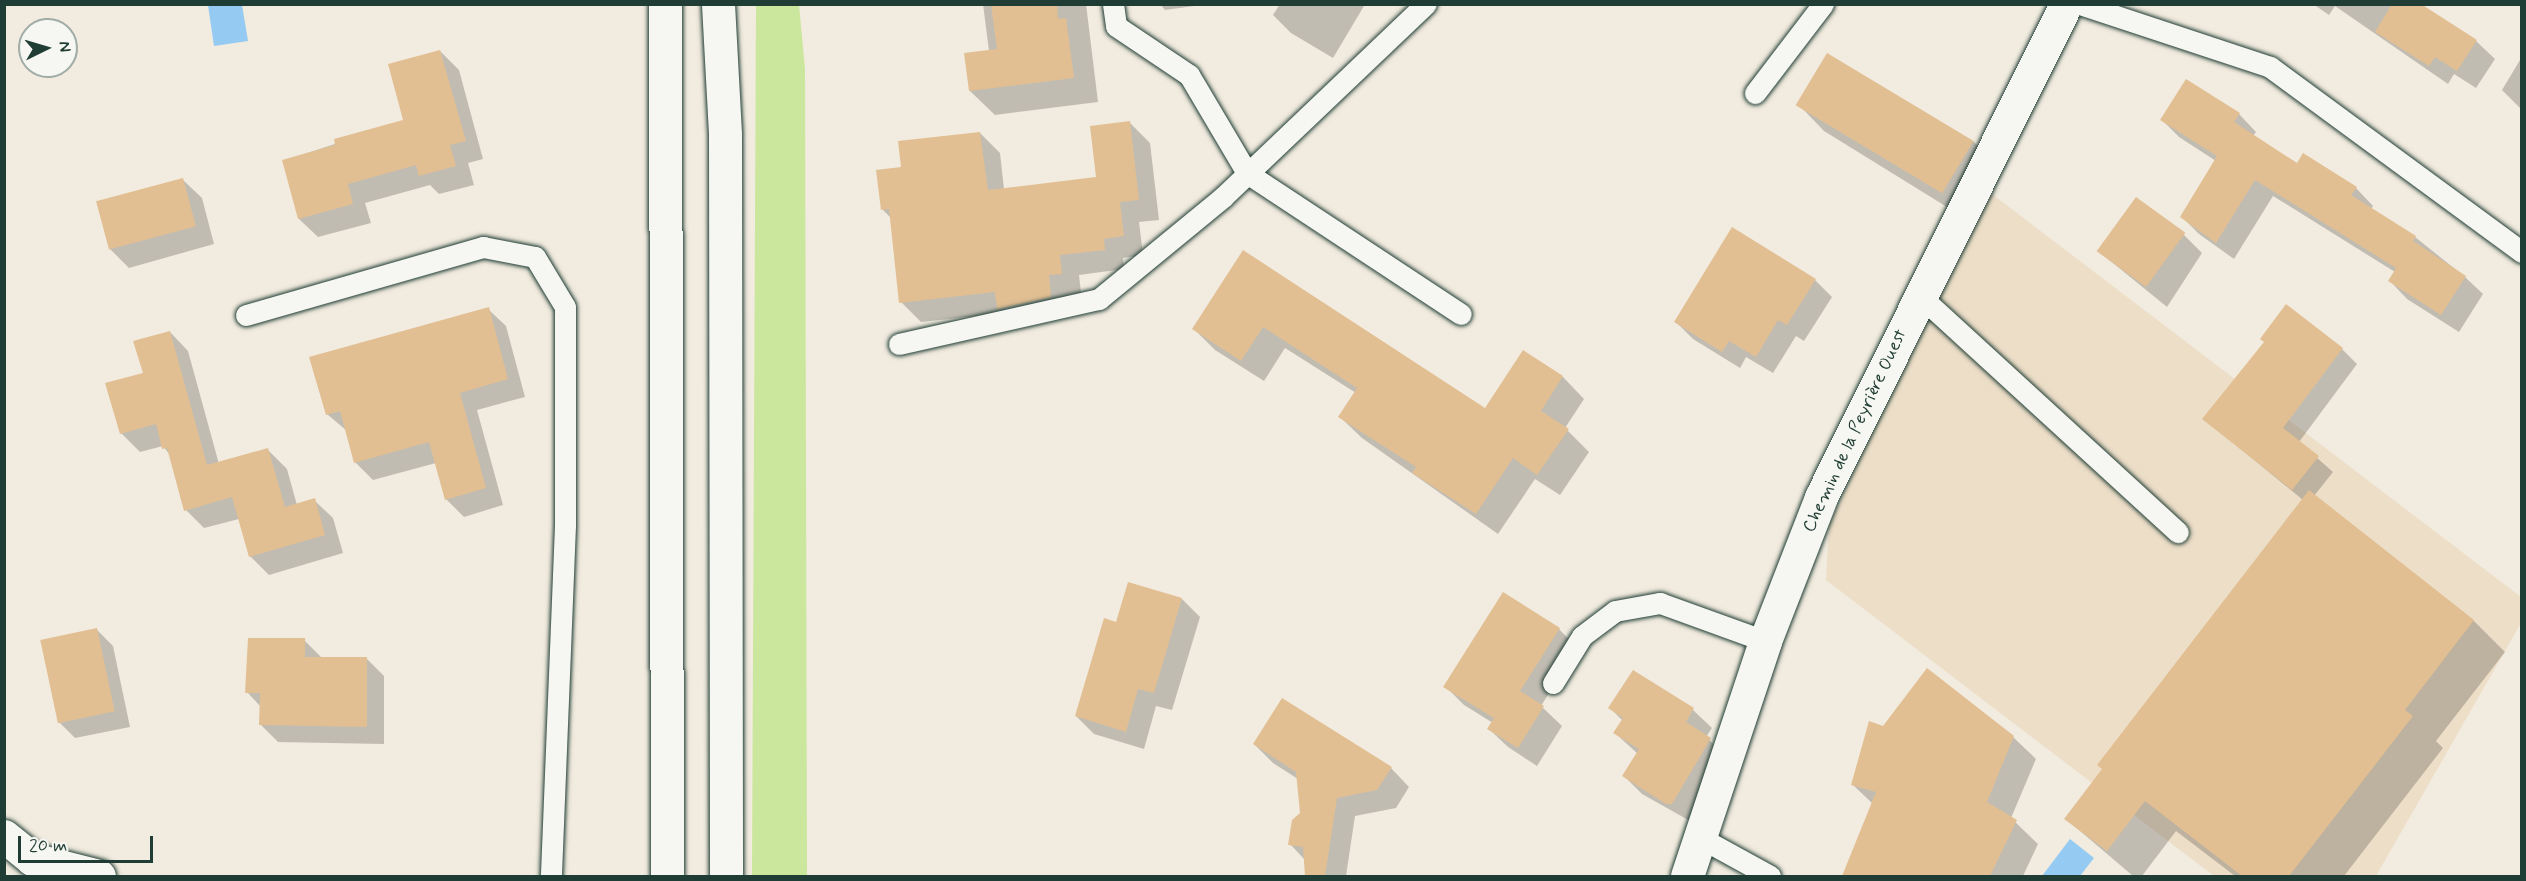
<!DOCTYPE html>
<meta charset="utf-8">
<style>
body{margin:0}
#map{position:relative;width:2526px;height:881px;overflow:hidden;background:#f2ebdf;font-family:Mynerve,sans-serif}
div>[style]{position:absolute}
.built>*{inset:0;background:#eddec8}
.green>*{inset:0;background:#cbe69d}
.water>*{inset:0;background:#95caf3}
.shadow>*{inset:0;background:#0003}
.building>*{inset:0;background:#e1bf93;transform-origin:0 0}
.roads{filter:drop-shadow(0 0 2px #1f3d34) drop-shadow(0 0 2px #1f3d34)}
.lane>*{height:21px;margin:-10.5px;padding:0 10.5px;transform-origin:10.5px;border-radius:10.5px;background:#f6f6f2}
.street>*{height:33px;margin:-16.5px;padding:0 16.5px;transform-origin:16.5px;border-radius:16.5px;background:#f6f6f2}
.secondary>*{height:33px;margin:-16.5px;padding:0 16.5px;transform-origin:16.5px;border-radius:16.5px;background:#f6f6f2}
span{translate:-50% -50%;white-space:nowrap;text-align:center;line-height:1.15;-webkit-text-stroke:6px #f6f6f2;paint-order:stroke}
.street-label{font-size:18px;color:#1f3d34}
.frame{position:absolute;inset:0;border:6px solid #1f3d34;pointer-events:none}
.north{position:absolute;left:18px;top:18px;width:60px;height:60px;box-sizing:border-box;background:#f6f6f2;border:2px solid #a0aca6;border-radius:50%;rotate:85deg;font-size:16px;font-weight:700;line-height:24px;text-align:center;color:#1f3d34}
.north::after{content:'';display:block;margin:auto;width:21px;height:27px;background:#1f3d34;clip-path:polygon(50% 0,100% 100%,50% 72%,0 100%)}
.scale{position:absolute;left:18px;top:836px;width:135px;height:27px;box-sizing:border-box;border:3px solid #1f3d34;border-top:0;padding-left:8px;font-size:18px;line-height:21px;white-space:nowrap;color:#1f3d34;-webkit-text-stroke:4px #f6f6f2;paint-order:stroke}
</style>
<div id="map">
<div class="built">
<div style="clip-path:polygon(1984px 188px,2521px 597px,2521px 623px,2376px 876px,2214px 876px,1826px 580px,1829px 525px)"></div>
</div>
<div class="green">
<div style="clip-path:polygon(756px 5px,799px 5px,805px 69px,807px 876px,752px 876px)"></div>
</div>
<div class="water">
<div style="clip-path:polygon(208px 5px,242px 5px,248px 41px,214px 46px)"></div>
<div style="clip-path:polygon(2070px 839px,2094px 858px,2080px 876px,2042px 876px)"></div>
</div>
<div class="shadow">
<div style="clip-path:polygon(983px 4px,1086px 4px,1098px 102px,995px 115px,970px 91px,989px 51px)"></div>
<div style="clip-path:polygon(1160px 4px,1209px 4px,1165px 10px)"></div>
<div style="clip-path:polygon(1280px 4px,1364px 4px,1364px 6px,1333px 58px,1291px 33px,1273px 15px)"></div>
<div style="clip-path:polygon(2313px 4px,2418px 4px,2476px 41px,2495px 59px,2476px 88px,2454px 74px,2448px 84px,2335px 6px,2329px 15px)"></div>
<div style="clip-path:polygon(440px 51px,459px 70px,483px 159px,468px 163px,474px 185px,439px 194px,430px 185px,365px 203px,371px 223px,318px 237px,299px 219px,283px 161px,405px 121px)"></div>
<div style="clip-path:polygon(2520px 60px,2522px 61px,2522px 116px,2521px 109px,2502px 90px)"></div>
<div style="clip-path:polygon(1798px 104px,1973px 141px,1999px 167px,1968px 220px,1824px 131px)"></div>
<div style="clip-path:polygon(2239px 114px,2256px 132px,2253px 136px,2297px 165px,2356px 188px,2373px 206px,2371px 209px,2415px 237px,2465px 277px,2483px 294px,2459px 332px,2407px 299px,2390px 281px,2395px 272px,2273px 196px,2234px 259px,2199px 234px,2181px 216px,2216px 161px,2179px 137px,2162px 120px)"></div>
<div style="clip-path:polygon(1130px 123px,1150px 143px,1159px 220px,1139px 222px,1143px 255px,1123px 258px,1124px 269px,1079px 275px,1081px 293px,1068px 295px,1071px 316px,1019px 328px,1004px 313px,921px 322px,901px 302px,891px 218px,883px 210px,902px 168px,980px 133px,1000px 153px,1004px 189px,1098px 179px)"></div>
<div style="clip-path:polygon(183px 180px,202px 198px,214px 244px,129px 268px,110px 249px)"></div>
<div style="clip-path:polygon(2184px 235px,2202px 253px,2167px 307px,2097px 250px)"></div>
<div style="clip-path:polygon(1243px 252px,1486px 410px,1523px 352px,1563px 377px,1584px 399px,1565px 428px,1589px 452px,1560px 495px,1535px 479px,1498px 534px,1362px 438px,1340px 417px,1356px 393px,1285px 348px,1264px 381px,1215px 350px,1194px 329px)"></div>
<div style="clip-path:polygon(1815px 280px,1832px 297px,1804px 341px,1796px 336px,1773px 373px,1746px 357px,1740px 368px,1693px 339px,1676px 322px)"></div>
<div style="clip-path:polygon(488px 309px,506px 326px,525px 397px,477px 410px,503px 505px,464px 517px,446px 499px,436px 463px,373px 480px,355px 462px,347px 431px,327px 414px)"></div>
<div style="clip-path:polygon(170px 332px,188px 351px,219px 464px,268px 450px,287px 469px,297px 505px,314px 500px,333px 518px,343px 553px,269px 575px,250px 556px,239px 519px,204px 528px,186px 510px,170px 455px,163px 446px,140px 452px,121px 433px,145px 374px)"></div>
<div style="clip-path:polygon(2342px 349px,2357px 364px,2299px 442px,2333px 472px,2314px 496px,2474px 621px,2505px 652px,2436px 741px,2443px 748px,2344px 876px,2235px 876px,2176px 831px,2142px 876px,2133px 876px,2066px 819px,2303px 500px,2204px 419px)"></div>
<div style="clip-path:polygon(1129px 584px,1182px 599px,1200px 617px,1172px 710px,1156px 706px,1144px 749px,1094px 734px,1076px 716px,1117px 624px)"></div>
<div style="clip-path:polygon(1559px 629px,1577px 648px,1541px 706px,1562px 726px,1537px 766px,1508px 747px,1489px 729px,1493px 723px,1464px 705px,1445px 686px)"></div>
<div style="clip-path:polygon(97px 630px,113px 646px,130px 727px,75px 738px,59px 722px,42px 641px)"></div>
<div style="clip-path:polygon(304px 640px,321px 657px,367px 659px,384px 676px,384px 744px,278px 742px,261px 725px,261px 707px,247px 692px)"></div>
<div style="clip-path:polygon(1633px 672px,1693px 710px,1712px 728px,1706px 737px,1728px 758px,1690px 821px,1642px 794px,1624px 776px,1638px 754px,1615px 733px,1623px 721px,1610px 708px)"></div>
<div style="clip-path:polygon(1884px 728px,2013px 737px,2036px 759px,2011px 818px,2038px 844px,2023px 876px,1844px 875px,1873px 804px,1853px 785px)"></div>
<div style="clip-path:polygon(1254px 744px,1391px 768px,1409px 787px,1396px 808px,1355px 816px,1346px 876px,1307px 876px,1305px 860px,1290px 844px,1301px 814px,1298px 779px,1273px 763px)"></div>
</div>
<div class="building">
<div style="clip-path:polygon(991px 4px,1057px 4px,1058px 19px,1066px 18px,1074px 78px,969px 91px,964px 53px,997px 49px)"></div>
<div style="clip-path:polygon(2392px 4px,2421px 4px,2477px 40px,2457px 71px,2435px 57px,2429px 66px,2375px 32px)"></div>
<div style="clip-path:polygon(440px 50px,466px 141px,450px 145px,456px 166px,419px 176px,416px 165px,348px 184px,353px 204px,298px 219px,282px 160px,335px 145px,334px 139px,403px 120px,388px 64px)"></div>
<div style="left:1827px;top:53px;width:171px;height:61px;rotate:31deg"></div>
<div style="clip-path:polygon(2186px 79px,2240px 113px,2234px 122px,2297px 163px,2303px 153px,2357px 187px,2351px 195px,2416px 236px,2413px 241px,2466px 276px,2441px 315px,2388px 281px,2396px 268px,2255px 180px,2216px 243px,2180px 217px,2217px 156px,2160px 120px)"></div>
<div style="clip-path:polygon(1130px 121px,1139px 200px,1120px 202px,1124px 236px,1104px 239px,1105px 250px,1060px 255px,1062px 274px,1049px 275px,1051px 297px,997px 309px,995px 292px,899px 303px,889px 209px,881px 210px,876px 170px,901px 167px,898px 141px,980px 132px,988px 190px,1096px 177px,1090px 126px)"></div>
<div style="left:183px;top:178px;width:50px;height:90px;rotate:75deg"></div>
<div style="left:2136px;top:197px;width:61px;height:67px;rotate:36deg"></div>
<div style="clip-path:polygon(1732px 227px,1816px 279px,1787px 325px,1778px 320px,1756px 357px,1729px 341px,1722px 352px,1674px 322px)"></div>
<div style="clip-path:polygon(1243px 250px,1485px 408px,1523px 350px,1563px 376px,1541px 411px,1569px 429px,1537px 475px,1513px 458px,1476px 514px,1412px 473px,1416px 467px,1338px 417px,1357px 388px,1263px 327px,1241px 361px,1192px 329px)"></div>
<div style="clip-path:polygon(2286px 304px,2343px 348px,2283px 428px,2319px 456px,2292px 490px,2202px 419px,2264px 342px,2260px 339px)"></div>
<div style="clip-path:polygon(489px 307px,508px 379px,460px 393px,486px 488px,445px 500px,429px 442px,354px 463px,340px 411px,326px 415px,309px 357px)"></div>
<div style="clip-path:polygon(170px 331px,207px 465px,268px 448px,285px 507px,315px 498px,325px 535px,249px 557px,232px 497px,184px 511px,167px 448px,162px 449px,156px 424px,120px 434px,105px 383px,143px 373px,133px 341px)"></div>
<div style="clip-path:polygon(2309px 490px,2474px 620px,2405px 710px,2413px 716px,2289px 876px,2242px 876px,2145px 801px,2107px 851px,2064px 819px,2102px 769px,2097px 765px)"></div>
<div style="clip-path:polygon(1128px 582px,1182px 598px,1154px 693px,1138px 689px,1126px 732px,1075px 716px,1104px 618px,1116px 622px)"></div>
<div style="clip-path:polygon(1503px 592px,1560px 628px,1520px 691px,1544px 706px,1518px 748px,1487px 729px,1494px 718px,1443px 687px)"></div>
<div style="left:97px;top:628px;width:85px;height:58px;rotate:78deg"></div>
<div style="clip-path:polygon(248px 638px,305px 638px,305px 657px,367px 657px,367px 727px,259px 725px,260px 693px,245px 693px)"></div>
<div style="clip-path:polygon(1927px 668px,2014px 736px,1987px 802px,2017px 820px,1990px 876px,1842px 876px,1876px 792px,1851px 785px,1869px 721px,1883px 726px)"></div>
<div style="clip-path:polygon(1633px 670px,1694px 708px,1686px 722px,1711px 738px,1672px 804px,1666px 804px,1622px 776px,1639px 749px,1613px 733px,1623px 718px,1608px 708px)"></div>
<div style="clip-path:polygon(1282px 698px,1392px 767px,1377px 790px,1337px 798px,1325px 876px,1305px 876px,1303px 847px,1288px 845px,1292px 820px,1300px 813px,1296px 772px,1253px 744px)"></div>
</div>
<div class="roads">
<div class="lane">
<div style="left:1113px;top:4px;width:22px;rotate:82deg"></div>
<div style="left:1116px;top:26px;width:88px;rotate:33.9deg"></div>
<div style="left:1189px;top:75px;width:114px;rotate:59.4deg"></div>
<div style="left:1247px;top:173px;width:256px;rotate:33.4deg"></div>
<div style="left:2080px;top:4px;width:200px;rotate:18.3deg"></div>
<div style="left:2270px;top:67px;width:313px;rotate:36.3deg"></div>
<div style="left:1755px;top:93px;width:112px;rotate:-52.6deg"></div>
<div style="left:1919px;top:295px;width:351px;rotate:42.5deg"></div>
<div style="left:246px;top:315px;width:247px;rotate:-16deg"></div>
<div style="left:483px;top:247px;width:53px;rotate:10.9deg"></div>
<div style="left:535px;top:257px;width:58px;rotate:59deg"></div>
<div style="left:565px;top:307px;width:218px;rotate:90deg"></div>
<div style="left:565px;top:525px;width:351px;rotate:92.3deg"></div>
<div style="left:899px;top:344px;width:205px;rotate:-12.7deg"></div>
<div style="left:1099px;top:299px;width:161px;rotate:-39.4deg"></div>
<div style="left:1223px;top:197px;width:280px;rotate:-43.6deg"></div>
<div style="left:1553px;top:683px;width:55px;rotate:-58.3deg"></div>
<div style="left:1582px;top:636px;width:41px;rotate:-37.1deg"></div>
<div style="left:1615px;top:611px;width:46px;rotate:-10.1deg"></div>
<div style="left:1660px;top:603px;width:112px;rotate:19.9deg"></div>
<div style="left:1699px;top:837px;width:81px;rotate:28.8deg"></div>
</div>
<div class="street">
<div style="left:4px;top:836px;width:36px;rotate:39deg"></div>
<div style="left:32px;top:859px;width:69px;rotate:14.2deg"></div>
<div style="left:1687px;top:876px;width:248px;rotate:-71.6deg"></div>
<div style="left:1765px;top:641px;width:155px;rotate:-68.7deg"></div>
<div style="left:1821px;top:497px;width:551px;rotate:-63.57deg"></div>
</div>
<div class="secondary">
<div style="left:665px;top:4px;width:872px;rotate:89.87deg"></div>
<div style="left:718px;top:4px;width:131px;rotate:86.9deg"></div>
<div style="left:725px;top:135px;width:741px;rotate:89.92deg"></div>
</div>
</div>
<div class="street-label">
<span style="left:1855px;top:431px;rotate:-65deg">Chemin de la Peyrière Ouest</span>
</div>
<div class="frame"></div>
<div class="north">N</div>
<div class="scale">20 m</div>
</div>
